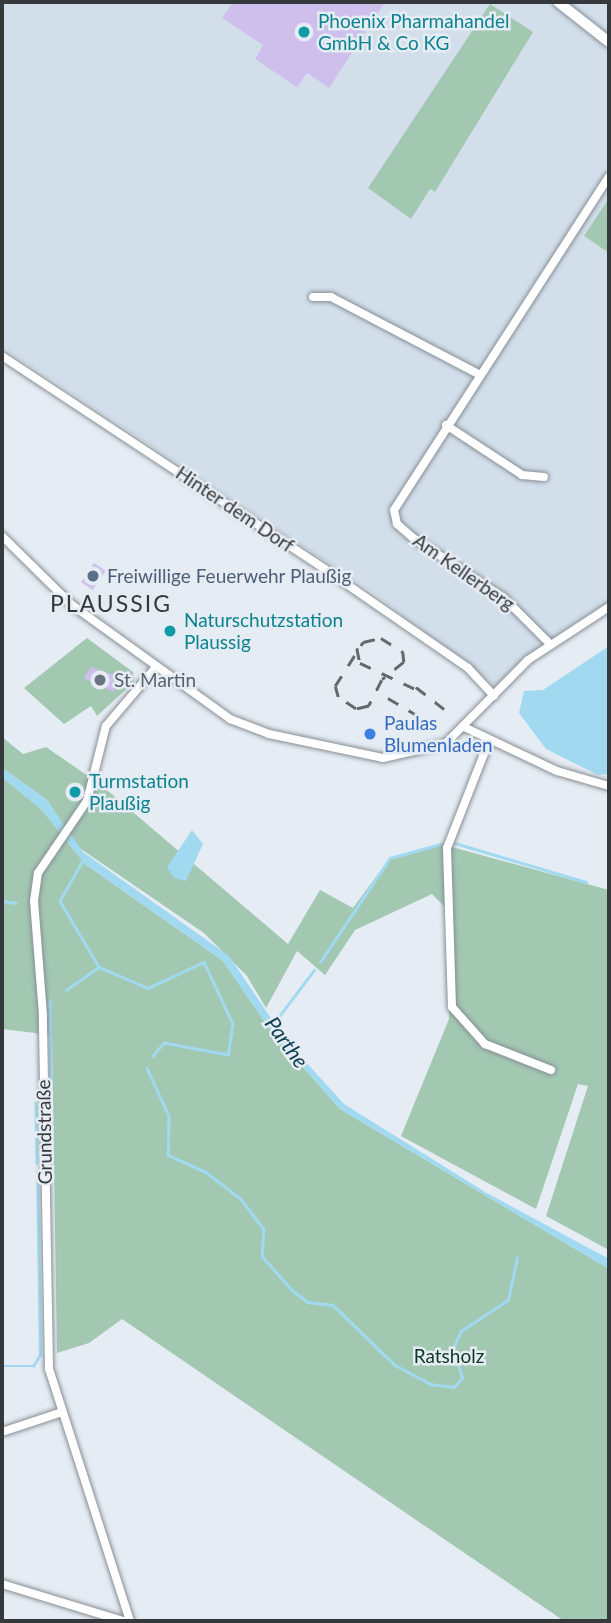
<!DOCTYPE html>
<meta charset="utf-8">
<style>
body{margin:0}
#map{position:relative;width:611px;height:1623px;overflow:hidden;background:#e5ecf3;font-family:Lato,sans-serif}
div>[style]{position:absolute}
.built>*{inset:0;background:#d2dfeb}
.green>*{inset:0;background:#a2c8b2}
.water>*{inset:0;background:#a1daf0}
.stream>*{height:2.5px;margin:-1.25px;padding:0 1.25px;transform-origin:1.25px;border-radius:1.25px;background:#a1daf0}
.building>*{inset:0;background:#cebfed;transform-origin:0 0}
.roads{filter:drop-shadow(0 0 2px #888f95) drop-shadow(0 0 2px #888f95)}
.minor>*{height:8px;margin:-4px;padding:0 4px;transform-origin:4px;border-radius:4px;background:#fff}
.secondary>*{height:10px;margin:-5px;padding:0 5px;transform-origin:5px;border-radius:5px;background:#fff}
.rail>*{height:2.5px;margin-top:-1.25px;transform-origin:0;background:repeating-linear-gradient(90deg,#65696c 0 12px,transparent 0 24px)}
.dots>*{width:19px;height:19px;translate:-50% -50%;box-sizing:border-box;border:4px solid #e5ecf3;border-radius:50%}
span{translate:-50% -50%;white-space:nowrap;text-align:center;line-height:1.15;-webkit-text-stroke:5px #e5ecf3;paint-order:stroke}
.culture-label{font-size:19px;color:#0d838f}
.left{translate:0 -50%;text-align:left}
.street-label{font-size:19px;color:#36393b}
.service-label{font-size:19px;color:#4e5e75}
.worship-label{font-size:19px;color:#5b616d}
.shop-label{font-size:19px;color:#366cbe}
.park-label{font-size:19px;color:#0e3724}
.water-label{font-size:21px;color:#0d404f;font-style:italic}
.quarter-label{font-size:23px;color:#36393b;letter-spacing:2px}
.frame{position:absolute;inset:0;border:4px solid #36393b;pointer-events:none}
</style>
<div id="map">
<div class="built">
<div style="clip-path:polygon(2px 2px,609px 2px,609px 607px,559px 635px,500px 690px,375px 594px,2px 347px)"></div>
</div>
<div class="green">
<div style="clip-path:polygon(490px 4px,533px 32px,435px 192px,430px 189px,411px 219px,368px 188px)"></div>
<div style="clip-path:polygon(609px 198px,609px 253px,584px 236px)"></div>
<div style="clip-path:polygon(87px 638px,133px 672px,134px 682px,97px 716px,91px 706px,64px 724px,24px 688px)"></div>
<div style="clip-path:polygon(2px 737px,23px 754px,46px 747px,101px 785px,288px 944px,320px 890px,353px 908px,390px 858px,441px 844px,609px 890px,609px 1250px,546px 1216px,588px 1086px,578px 1084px,536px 1209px,401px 1136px,449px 1019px,446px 908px,432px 894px,355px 930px,325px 975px,297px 951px,266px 1008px,247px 976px,204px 933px,78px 847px,47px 800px,2px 768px)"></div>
<div style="clip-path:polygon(2px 777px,42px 810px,85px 864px,223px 961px,271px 1031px,340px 1109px,609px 1269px,609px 1621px,564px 1621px,122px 1319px,89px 1343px,57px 1353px,52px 1035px,2px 1029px)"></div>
</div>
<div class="water">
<div style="clip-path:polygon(609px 646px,609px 774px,598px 775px,546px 749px,519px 713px,524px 691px,543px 690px)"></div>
<div style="clip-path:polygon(2px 768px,46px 799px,83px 852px,229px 956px,285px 1039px,344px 1104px,485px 1192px,609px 1259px,609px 1269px,340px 1109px,271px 1031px,223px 961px,85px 864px,42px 810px,2px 777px)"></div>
<div style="clip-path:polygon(192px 830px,203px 844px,186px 881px,174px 878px,167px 867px)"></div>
</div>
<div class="stream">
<div style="left:455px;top:843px;width:137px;rotate:16.6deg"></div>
<div style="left:84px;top:859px;width:48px;rotate:119.7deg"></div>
<div style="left:60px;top:901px;width:77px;rotate:59.4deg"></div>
<div style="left:99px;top:967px;width:53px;rotate:23.2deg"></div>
<div style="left:148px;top:988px;width:62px;rotate:-24.9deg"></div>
<div style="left:204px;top:962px;width:68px;rotate:64.9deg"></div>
<div style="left:233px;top:1024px;width:31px;rotate:99deg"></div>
<div style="left:228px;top:1055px;width:65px;rotate:-169.4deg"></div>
<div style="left:164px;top:1043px;width:17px;rotate:130deg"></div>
<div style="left:2px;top:901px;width:14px;rotate:8deg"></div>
<div style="left:320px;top:962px;width:125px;rotate:-56.1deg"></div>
<div style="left:390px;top:858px;width:53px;rotate:-15.4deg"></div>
<div style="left:66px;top:990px;width:39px;rotate:-35deg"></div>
<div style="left:50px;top:1000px;width:81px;rotate:89.3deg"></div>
<div style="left:274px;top:1023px;width:66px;rotate:-53deg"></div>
<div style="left:147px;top:1068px;width:53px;rotate:65.4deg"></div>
<div style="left:169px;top:1116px;width:39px;rotate:91deg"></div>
<div style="left:168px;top:1155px;width:42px;rotate:24.1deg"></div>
<div style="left:206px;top:1172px;width:44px;rotate:37.6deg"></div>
<div style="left:241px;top:1199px;width:38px;rotate:53deg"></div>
<div style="left:264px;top:1229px;width:27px;rotate:94deg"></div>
<div style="left:262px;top:1256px;width:45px;rotate:48.6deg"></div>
<div style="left:292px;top:1290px;width:20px;rotate:37deg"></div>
<div style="left:308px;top:1302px;width:25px;rotate:7deg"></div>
<div style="left:333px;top:1305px;width:86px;rotate:44.1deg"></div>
<div style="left:395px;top:1365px;width:40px;rotate:28deg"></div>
<div style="left:430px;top:1384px;width:24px;rotate:7deg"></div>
<div style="left:454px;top:1387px;width:12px;rotate:-48deg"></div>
<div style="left:462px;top:1378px;width:31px;rotate:-107deg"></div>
<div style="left:453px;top:1348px;width:19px;rotate:-65deg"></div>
<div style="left:461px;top:1331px;width:56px;rotate:-33.4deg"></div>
<div style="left:508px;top:1300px;width:43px;rotate:-77.9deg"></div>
<div style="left:36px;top:1103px;width:60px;rotate:89deg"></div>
<div style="left:2px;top:1366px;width:31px"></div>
<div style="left:33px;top:1366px;width:13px;rotate:-58deg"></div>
<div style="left:40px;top:1355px;width:183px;rotate:-90.9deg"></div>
</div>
<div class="building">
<div style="clip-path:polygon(233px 2px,385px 2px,329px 88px,307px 73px,297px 87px,255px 59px,263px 45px,222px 18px)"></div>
<div style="left:94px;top:563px;width:14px;height:23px;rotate:34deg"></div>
<div style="clip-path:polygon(91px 667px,116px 676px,114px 692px,84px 678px)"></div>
</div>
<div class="roads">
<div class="minor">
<div style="left:313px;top:297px;width:18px"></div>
<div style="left:331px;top:297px;width:166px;rotate:27.6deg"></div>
<div style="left:2px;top:356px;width:392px;rotate:33.4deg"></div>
<div style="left:329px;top:572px;width:169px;rotate:34.6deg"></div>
<div style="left:468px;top:668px;width:38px;rotate:47deg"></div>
<div style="left:446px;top:425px;width:91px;rotate:33.3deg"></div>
<div style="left:522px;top:475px;width:22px;rotate:5deg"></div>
<div style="left:2px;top:536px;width:98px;rotate:44.6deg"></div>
<div style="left:72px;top:605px;width:195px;rotate:35.8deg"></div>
<div style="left:230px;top:719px;width:42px;rotate:21deg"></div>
<div style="left:269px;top:734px;width:116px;rotate:11.9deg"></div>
<div style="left:383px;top:758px;width:64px;rotate:-12.7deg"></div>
<div style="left:445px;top:744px;width:118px;rotate:-45.3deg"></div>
<div style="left:528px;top:660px;width:97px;rotate:-33.2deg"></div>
<div style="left:549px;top:643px;width:64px;rotate:-135deg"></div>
<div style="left:504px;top:598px;width:110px;rotate:-146.5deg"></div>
<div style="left:412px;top:537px;width:20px;rotate:-139deg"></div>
<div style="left:397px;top:524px;width:14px;rotate:-102deg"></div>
<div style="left:394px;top:510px;width:396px;rotate:-57.2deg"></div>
<div style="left:464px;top:727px;width:103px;rotate:25.3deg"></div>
<div style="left:557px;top:771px;width:54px;rotate:16.1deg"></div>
<div style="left:489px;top:741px;width:115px;rotate:111.4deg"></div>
<div style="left:447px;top:848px;width:159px;rotate:88.2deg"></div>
<div style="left:452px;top:1007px;width:50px;rotate:48.3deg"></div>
<div style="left:485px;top:1044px;width:71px;rotate:21.5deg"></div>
<div style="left:2px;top:1432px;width:63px;rotate:-18.4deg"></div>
<div style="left:2px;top:1584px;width:127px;rotate:17deg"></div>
<div style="left:130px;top:1621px;width:265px;rotate:-107.8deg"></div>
<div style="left:49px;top:1369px;width:354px;rotate:-91deg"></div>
<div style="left:43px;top:1015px;width:114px;rotate:-94.5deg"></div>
<div style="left:34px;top:901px;width:28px;rotate:-82deg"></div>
<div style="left:38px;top:873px;width:87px;rotate:-55.8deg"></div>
<div style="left:87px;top:801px;width:77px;rotate:-75.8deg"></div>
<div style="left:106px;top:726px;width:77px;rotate:-49.7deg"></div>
</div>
<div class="secondary">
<div style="left:558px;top:2px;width:65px;rotate:38.1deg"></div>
</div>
</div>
<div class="rail">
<div style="left:381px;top:638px;width:26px;rotate:32deg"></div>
<div style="left:403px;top:652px;width:10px;rotate:84deg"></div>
<div style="left:404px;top:662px;width:28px;rotate:141deg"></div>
<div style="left:382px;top:680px;width:29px;rotate:117deg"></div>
<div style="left:369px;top:706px;width:13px;rotate:167deg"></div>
<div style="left:356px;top:709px;width:22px;rotate:-146deg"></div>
<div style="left:338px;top:697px;width:11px;rotate:-105deg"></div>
<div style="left:335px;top:686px;width:52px;rotate:-57.5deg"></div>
<div style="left:363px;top:642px;width:18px;rotate:-13deg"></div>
<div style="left:357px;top:648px;width:15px;rotate:79deg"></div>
<div style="left:360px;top:663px;width:68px;rotate:25.1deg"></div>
<div style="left:416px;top:687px;width:36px;rotate:38deg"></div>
<div style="left:388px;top:698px;width:57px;rotate:30.6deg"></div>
</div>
<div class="dots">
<div style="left:304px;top:32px;background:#0f9aa8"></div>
<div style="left:93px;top:576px;background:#5c6f8a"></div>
<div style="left:170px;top:631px;background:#0f9aa8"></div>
<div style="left:100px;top:680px;background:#6b7280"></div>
<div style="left:370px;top:734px;background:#3f7fe0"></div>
<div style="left:75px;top:792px;background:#0f9aa8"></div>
</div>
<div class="culture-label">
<span class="left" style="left:318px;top:32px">Phoenix Pharmahandel<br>GmbH &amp; Co KG</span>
<span class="left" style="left:184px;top:631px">Naturschutzstation<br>Plaussig</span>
<span class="left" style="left:89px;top:792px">Turmstation<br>Plaußig</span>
</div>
<div class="street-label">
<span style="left:235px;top:509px;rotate:34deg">Hinter dem Dorf</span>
<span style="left:464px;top:572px;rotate:35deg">Am Kellerberg</span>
<span style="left:44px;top:1132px;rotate:-91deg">Grundstraße</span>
</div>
<div class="service-label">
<span class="left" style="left:107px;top:576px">Freiwillige Feuerwehr Plaußig</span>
</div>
<div class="worship-label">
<span class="left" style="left:114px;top:680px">St. Martin</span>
</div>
<div class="shop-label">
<span class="left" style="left:384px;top:734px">Paulas<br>Blumenladen</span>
</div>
<div class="park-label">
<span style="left:449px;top:1356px">Ratsholz</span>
</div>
<div class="water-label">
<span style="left:287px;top:1042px;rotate:54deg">Parthe</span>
</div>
<div class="quarter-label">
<span style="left:111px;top:603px">PLAUSSIG</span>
</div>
<div class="frame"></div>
</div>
